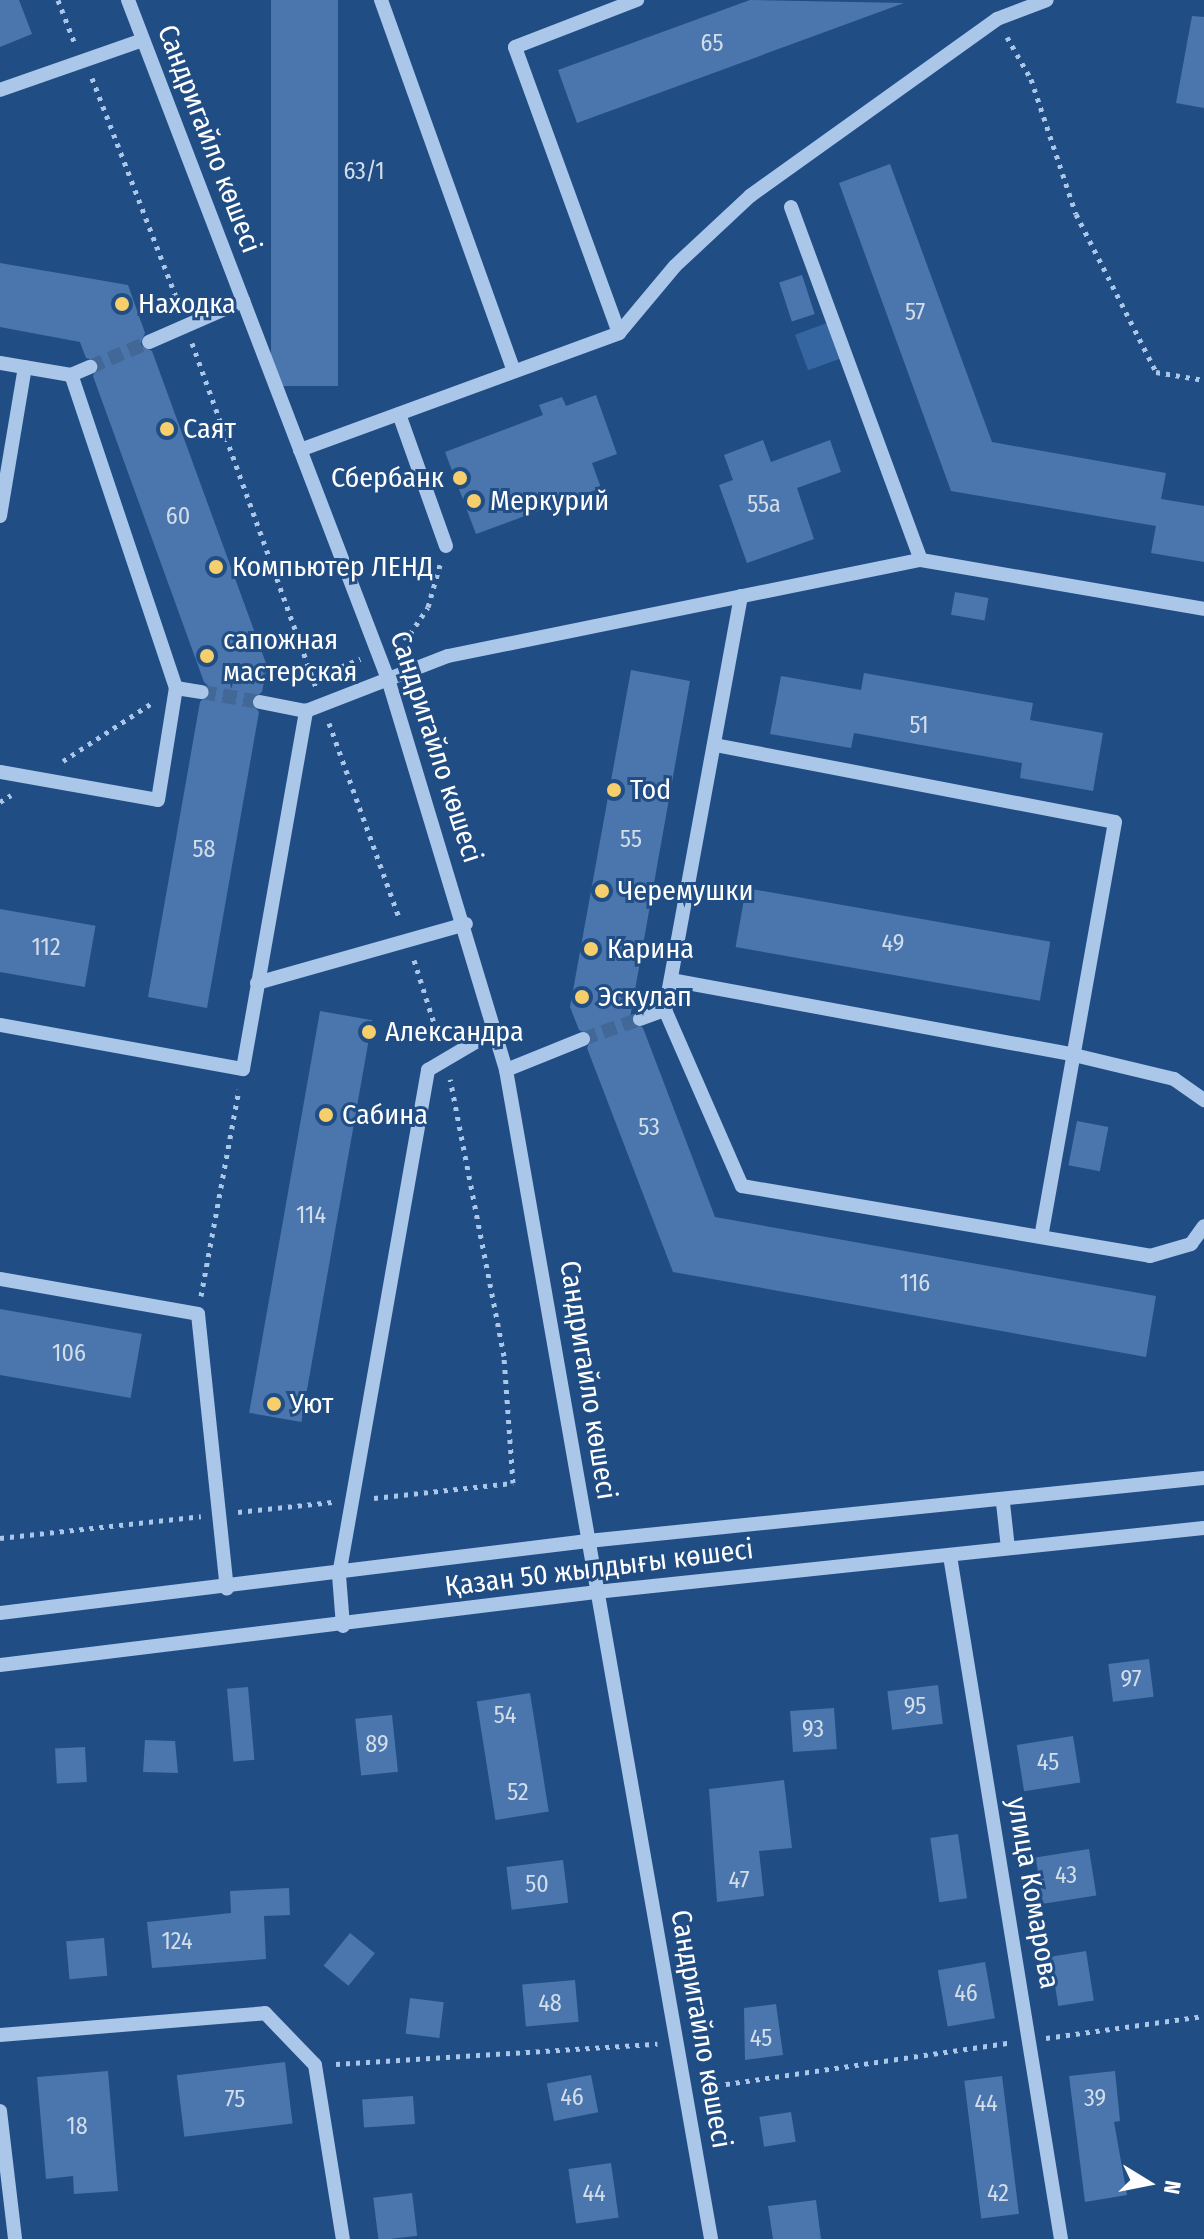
<!DOCTYPE html>
<meta charset="utf-8">
<style>
body{margin:0}
#map{position:relative;width:1204px;height:2239px;overflow:hidden;background:#214d85;font-family:"Fira Sans Condensed",sans-serif}
div>[style]{position:absolute}
.green>*{inset:0;background:#3566a2;transform-origin:0 0}
.building>*{inset:0;background:#4a76ad;transform-origin:0 0}
.minor-tunnel>*{height:14px;margin-top:-7px;transform-origin:0;background:repeating-linear-gradient(90deg,#426897 0 14px,transparent 0 21px)}
.path>*{height:5px;margin-top:-2.5px;transform-origin:0;background:repeating-linear-gradient(90deg,#aac6e9 0 4px,transparent 0 10px)}
.minor>*{height:14px;margin:-7px;padding:0 7px;transform-origin:7px;border-radius:7px;background:#aac6e9}
.dots>*{width:22px;height:22px;translate:-50% -50%;box-sizing:border-box;border:4px solid #214d85;border-radius:50%}
span{translate:-50% -50%;white-space:nowrap;text-align:center;line-height:1.15;-webkit-text-stroke:6px #214d85;paint-order:stroke}
.number-label{font-size:24px;color:#d2ddea}
.number-label span{-webkit-text-stroke-width:0}
.street-label{font-size:28px;color:#fff}
.poi-label{font-size:28px;color:#fff}
.left{translate:0 -50%;text-align:left}
.right{translate:-100% -50%;text-align:right}
.north{position:absolute;left:1108px;top:2143px;width:80px;height:80px;-webkit-text-stroke:6px #214d85;paint-order:stroke;rotate:100deg;font-size:22px;font-weight:700;line-height:32px;text-align:center;color:#fff}
.north::after{content:'';display:block;margin:auto;width:28px;height:36px;background:#fff;clip-path:polygon(50% 0,100% 100%,50% 72%,0 100%)}
</style>
<div id="map">
<div class="green">
<div style="left:827px;top:323px;width:38px;height:34px;rotate:70deg"></div>
</div>
<div class="building">
<div style="clip-path:polygon(0 0,19px 0,32px 34px,0 47px)"></div>
<div style="left:271px;top:0;width:67px;height:386px"></div>
<div style="clip-path:polygon(750px 0,904px 3px,577px 123px,558px 70px)"></div>
<div style="clip-path:polygon(1192px 16px,1204px 17px,1204px 108px,1176px 103px)"></div>
<div style="clip-path:polygon(890px 164px,992px 442px,1166px 473px,1161px 499px,1204px 506px,1204px 562px,1151px 553px,1156px 526px,951px 491px,839px 183px)"></div>
<div style="clip-path:polygon(0 263px,128px 285px,145px 333px,140px 345px,152px 351px,267px 666px,262px 692px,250px 701px,259px 712px,207px 1008px,148px 997px,200px 702px,212px 689px,204px 682px,93px 376px,99px 362px,86px 358px,80px 342px,0 327px)"></div>
<div style="left:802px;top:275px;width:41px;height:24px;rotate:72deg"></div>
<div style="clip-path:polygon(596px 395px,617px 454px,592px 463px,601px 488px,476px 534px,445px 452px,543px 415px,539px 405px,562px 397px,566px 406px)"></div>
<div style="clip-path:polygon(763px 440px,771px 462px,830px 440px,841px 472px,797px 488px,814px 539px,747px 563px,719px 485px,733px 480px,724px 455px)"></div>
<div style="left:955px;top:592px;width:34px;height:23px;rotate:10deg"></div>
<div style="clip-path:polygon(631px 670px,690px 681px,630px 1018px,643px 1028px,715px 1217px,1156px 1296px,1146px 1357px,673px 1272px,587px 1048px,592px 1036px,579px 1030px,570px 1007px)"></div>
<div style="clip-path:polygon(864px 673px,1033px 703px,1030px 720px,1103px 733px,1093px 791px,1020px 778px,1022px 763px,854px 733px,851px 748px,770px 734px,781px 676px,861px 690px)"></div>
<div style="left:746px;top:888px;width:309px;height:60px;rotate:10deg"></div>
<div style="left:0;top:909px;width:97px;height:62px;rotate:10deg"></div>
<div style="left:320px;top:1011px;width:53px;height:408px;rotate:10deg"></div>
<div style="left:1077px;top:1121px;width:32px;height:45px;rotate:11deg"></div>
<div style="left:0;top:1309px;width:144px;height:65px;rotate:10deg"></div>
<div style="left:1149px;top:1659px;width:38px;height:41px;rotate:83deg"></div>
<div style="left:938px;top:1685px;width:39px;height:51px;rotate:83deg"></div>
<div style="left:248px;top:1687px;width:73px;height:21px;rotate:85deg"></div>
<div style="left:530px;top:1693px;width:120px;height:54px;rotate:81deg"></div>
<div style="left:834px;top:1708px;width:41px;height:44px;rotate:86deg"></div>
<div style="left:392px;top:1715px;width:57px;height:37px;rotate:84deg"></div>
<div style="left:1073px;top:1736px;width:47px;height:57px;rotate:81deg"></div>
<div style="clip-path:polygon(145px 1740px,175px 1741px,178px 1773px,143px 1772px)"></div>
<div style="left:85px;top:1747px;width:35px;height:30px;rotate:87deg"></div>
<div style="clip-path:polygon(784px 1780px,792px 1848px,759px 1851px,764px 1896px,717px 1902px,709px 1789px)"></div>
<div style="left:958px;top:1834px;width:65px;height:28px;rotate:82deg"></div>
<div style="left:1089px;top:1849px;width:47px;height:54px;rotate:81deg"></div>
<div style="left:563px;top:1860px;width:43px;height:57px;rotate:83deg"></div>
<div style="clip-path:polygon(289px 1888px,290px 1915px,264px 1916px,266px 1959px,152px 1968px,147px 1922px,231px 1913px,230px 1891px)"></div>
<div style="left:350px;top:1933px;width:32px;height:42px;rotate:39deg"></div>
<div style="left:104px;top:1938px;width:38px;height:38px;rotate:85deg"></div>
<div style="left:1086px;top:1951px;width:50px;height:36px;rotate:81deg"></div>
<div style="left:985px;top:1962px;width:57px;height:48px;rotate:80deg"></div>
<div style="left:575px;top:1980px;width:42px;height:53px;rotate:85deg"></div>
<div style="left:410px;top:1998px;width:34px;height:36px;rotate:7deg"></div>
<div style="clip-path:polygon(776px 2004px,783px 2055px,745px 2060px,744px 2008px)"></div>
<div style="left:285px;top:2062px;width:62px;height:109px;rotate:83deg"></div>
<div style="clip-path:polygon(108px 2071px,118px 2191px,74px 2194px,73px 2176px,46px 2179px,37px 2077px)"></div>
<div style="clip-path:polygon(1115px 2071px,1120px 2121px,1114px 2122px,1127px 2195px,1085px 2202px,1069px 2076px)"></div>
<div style="left:591px;top:2075px;width:38px;height:45px;rotate:79deg"></div>
<div style="left:1002px;top:2076px;width:139px;height:38px;rotate:83deg"></div>
<div style="left:413px;top:2096px;width:28px;height:51px;rotate:86deg"></div>
<div style="left:791px;top:2112px;width:30px;height:32px;rotate:81deg"></div>
<div style="left:611px;top:2163px;width:55px;height:43px;rotate:82deg"></div>
<div style="left:412px;top:2193px;width:43px;height:39px;rotate:83deg"></div>
<div style="clip-path:polygon(816px 2200px,821px 2239px,773px 2239px,768px 2206px)"></div>
</div>
<div class="minor-tunnel">
<div style="left:90px;top:367px;width:64px;rotate:-23deg"></div>
<div style="left:202px;top:692px;width:59px;rotate:9.8deg"></div>
<div style="left:583px;top:1039px;width:60px;rotate:-19.3deg"></div>
</div>
<div class="path">
<div style="left:58px;top:0;width:47px;rotate:68.9deg"></div>
<div style="left:1007px;top:37px;width:48px;rotate:60.3deg"></div>
<div style="left:1031px;top:79px;width:142px;rotate:71.6deg"></div>
<div style="left:1076px;top:214px;width:177px;rotate:63.1deg"></div>
<div style="left:1156px;top:372px;width:49px;rotate:9.5deg"></div>
<div style="left:92px;top:78px;width:245px;rotate:69deg"></div>
<div style="left:192px;top:343px;width:366px;rotate:70.2deg"></div>
<div style="left:394px;top:643px;width:18px;rotate:-29deg"></div>
<div style="left:410px;top:634px;width:32px;rotate:-56deg"></div>
<div style="left:428px;top:607px;width:44px;rotate:-74.1deg"></div>
<div style="left:313px;top:678px;width:51px;rotate:-22deg"></div>
<div style="left:329px;top:723px;width:209px;rotate:70.2deg"></div>
<div style="left:63px;top:761px;width:106px;rotate:-33.1deg"></div>
<div style="left:0;top:802px;width:13px;rotate:-32deg"></div>
<div style="left:414px;top:960px;width:86px;rotate:72.4deg"></div>
<div style="left:201px;top:1296px;width:210px;rotate:-79.6deg"></div>
<div style="left:374px;top:1498px;width:140px;rotate:-6.2deg"></div>
<div style="left:513px;top:1483px;width:127px;rotate:-94.1deg"></div>
<div style="left:504px;top:1356px;width:282px;rotate:-101deg"></div>
<div style="left:238px;top:1512px;width:95px;rotate:-6.1deg"></div>
<div style="left:0;top:1538px;width:202px;rotate:-6.2deg"></div>
<div style="left:1046px;top:2038px;width:160px;rotate:-7.9deg"></div>
<div style="left:336px;top:2064px;width:322px;rotate:-3.6deg"></div>
<div style="left:706px;top:2087px;width:306px;rotate:-8.3deg"></div>
</div>
<div class="minor">
<div style="left:128px;top:0;width:727px;rotate:69.05deg"></div>
<div style="left:388px;top:679px;width:408px;rotate:73.2deg"></div>
<div style="left:506px;top:1070px;width:1187px;rotate:80.05deg"></div>
<div style="left:381px;top:0;width:394px;rotate:70.3deg"></div>
<div style="left:0;top:90px;width:151px;rotate:-19.3deg"></div>
<div style="left:791px;top:207px;width:376px;rotate:69.8deg"></div>
<div style="left:619px;top:333px;width:87px;rotate:-50.1deg"></div>
<div style="left:675px;top:266px;width:103px;rotate:-43deg"></div>
<div style="left:750px;top:196px;width:304px;rotate:-35.6deg"></div>
<div style="left:997px;top:19px;width:53px;rotate:-20.8deg"></div>
<div style="left:149px;top:342px;width:103px;rotate:-23.6deg"></div>
<div style="left:0;top:363px;width:72px;rotate:9.6deg"></div>
<div style="left:71px;top:375px;width:21px;rotate:-23deg"></div>
<div style="left:399px;top:414px;width:140px;rotate:70.4deg"></div>
<div style="left:300px;top:450px;width:340px;rotate:-20.1deg"></div>
<div style="left:619px;top:333px;width:304px;rotate:-110deg"></div>
<div style="left:515px;top:47px;width:131px;rotate:-21.1deg"></div>
<div style="left:0;top:516px;width:151px;rotate:-80.5deg"></div>
<div style="left:741px;top:596px;width:421px;rotate:100.4deg"></div>
<div style="left:665px;top:1010px;width:192px;rotate:66.4deg"></div>
<div style="left:742px;top:1186px;width:414px;rotate:9.7deg"></div>
<div style="left:1150px;top:1256px;width:43px;rotate:-16.3deg"></div>
<div style="left:1191px;top:1244px;width:22px;rotate:-54deg"></div>
<div style="left:176px;top:688px;width:26px;rotate:9deg"></div>
<div style="left:260px;top:702px;width:47px;rotate:11.1deg"></div>
<div style="left:715px;top:745px;width:407px;rotate:10.9deg"></div>
<div style="left:1115px;top:822px;width:421px;rotate:100.1deg"></div>
<div style="left:0;top:772px;width:160px;rotate:10deg"></div>
<div style="left:158px;top:800px;width:113px;rotate:-80.9deg"></div>
<div style="left:176px;top:688px;width:330px;rotate:-108.5deg"></div>
<div style="left:671px;top:980px;width:410px;rotate:10.5deg"></div>
<div style="left:1074px;top:1055px;width:103px;rotate:13.5deg"></div>
<div style="left:1174px;top:1079px;width:37px;rotate:35deg"></div>
<div style="left:257px;top:983px;width:217px;rotate:-15.8deg"></div>
<div style="left:640px;top:1019px;width:27px;rotate:-20deg"></div>
<div style="left:0;top:1025px;width:247px;rotate:10.3deg"></div>
<div style="left:243px;top:1069px;width:364px;rotate:-80deg"></div>
<div style="left:306px;top:711px;width:152px;rotate:-21.2deg"></div>
<div style="left:448px;top:656px;width:483px;rotate:-11.5deg"></div>
<div style="left:921px;top:560px;width:287px;rotate:9.8deg"></div>
<div style="left:506px;top:1070px;width:83px;rotate:-21.9deg"></div>
<div style="left:0;top:1279px;width:201px;rotate:10deg"></div>
<div style="left:198px;top:1314px;width:276px;rotate:84deg"></div>
<div style="left:1003px;top:1503px;width:45px;rotate:83.7deg"></div>
<div style="left:950px;top:1556px;width:692px;rotate:80.77deg"></div>
<div style="left:0;top:1613px;width:592px;rotate:-6.98deg"></div>
<div style="left:588px;top:1541px;width:619px;rotate:-5.84deg"></div>
<div style="left:343px;top:1626px;width:51px;rotate:-94.5deg"></div>
<div style="left:339px;top:1575px;width:513px;rotate:-80deg"></div>
<div style="left:428px;top:1070px;width:79px;rotate:-30.5deg"></div>
<div style="left:0;top:1665px;width:600px;rotate:-6.98deg"></div>
<div style="left:596px;top:1592px;width:611px;rotate:-6.01deg"></div>
<div style="left:0;top:2035px;width:266px;rotate:-4.7deg"></div>
<div style="left:265px;top:2013px;width:72px;rotate:46.1deg"></div>
<div style="left:315px;top:2065px;width:176px;rotate:80.9deg"></div>
<div style="left:0;top:2111px;width:129px;rotate:83.3deg"></div>
</div>
<div class="dots">
<div style="left:122px;top:304px;background:#f6ce6b"></div>
<div style="left:167px;top:429px;background:#f6ce6b"></div>
<div style="left:460px;top:478px;background:#f6ce6b"></div>
<div style="left:474px;top:501px;background:#f6ce6b"></div>
<div style="left:216px;top:567px;background:#f6ce6b"></div>
<div style="left:207px;top:656px;background:#f6ce6b"></div>
<div style="left:614px;top:790px;background:#f6ce6b"></div>
<div style="left:602px;top:891px;background:#f6ce6b"></div>
<div style="left:591px;top:949px;background:#f6ce6b"></div>
<div style="left:582px;top:997px;background:#f6ce6b"></div>
<div style="left:369px;top:1032px;background:#f6ce6b"></div>
<div style="left:326px;top:1115px;background:#f6ce6b"></div>
<div style="left:274px;top:1404px;background:#f6ce6b"></div>
</div>
<div class="number-label">
<span style="left:712px;top:44px">65</span>
<span style="left:364px;top:172px">63/1</span>
<span style="left:915px;top:313px">57</span>
<span style="left:764px;top:505px">55а</span>
<span style="left:178px;top:517px">60</span>
<span style="left:919px;top:726px">51</span>
<span style="left:631px;top:840px">55</span>
<span style="left:204px;top:850px">58</span>
<span style="left:893px;top:944px">49</span>
<span style="left:46px;top:948px">112</span>
<span style="left:649px;top:1128px">53</span>
<span style="left:311px;top:1216px">114</span>
<span style="left:915px;top:1284px">116</span>
<span style="left:69px;top:1354px">106</span>
<span style="left:1131px;top:1680px">97</span>
<span style="left:915px;top:1707px">95</span>
<span style="left:505px;top:1716px">54</span>
<span style="left:813px;top:1730px">93</span>
<span style="left:377px;top:1745px">89</span>
<span style="left:1048px;top:1763px">45</span>
<span style="left:518px;top:1793px">52</span>
<span style="left:1066px;top:1876px">43</span>
<span style="left:739px;top:1881px">47</span>
<span style="left:537px;top:1885px">50</span>
<span style="left:177px;top:1942px">124</span>
<span style="left:966px;top:1994px">46</span>
<span style="left:550px;top:2004px">48</span>
<span style="left:761px;top:2039px">45</span>
<span style="left:572px;top:2098px">46</span>
<span style="left:1095px;top:2099px">39</span>
<span style="left:235px;top:2100px">75</span>
<span style="left:986px;top:2104px">44</span>
<span style="left:77px;top:2127px">18</span>
<span style="left:594px;top:2194px">44</span>
<span style="left:998px;top:2194px">42</span>
</div>
<div class="street-label">
<span style="left:209px;top:139px;rotate:69deg">Сандригайло көшесі</span>
<span style="left:436px;top:747px;rotate:72deg">Сандригайло көшесі</span>
<span style="left:588px;top:1380px;rotate:81deg">Сандригайло көшесі</span>
<span style="left:599px;top:1568px;rotate:-7deg">Қазан 50 жылдығы көшесі</span>
<span style="left:1033px;top:1893px;rotate:80deg">улица Комарова</span>
<span style="left:701px;top:2029px;rotate:80deg">Сандригайло көшесі</span>
</div>
<div class="poi-label">
<span class="left" style="left:138px;top:304px">Находка</span>
<span class="left" style="left:183px;top:429px">Саят</span>
<span class="right" style="left:444px;top:478px">Сбербанк</span>
<span class="left" style="left:490px;top:501px">Меркурий</span>
<span class="left" style="left:232px;top:567px">Компьютер ЛЕНД</span>
<span class="left" style="left:223px;top:656px">сапожная<br>мастерская</span>
<span class="left" style="left:630px;top:790px">Tod</span>
<span class="left" style="left:618px;top:891px">Черемушки</span>
<span class="left" style="left:607px;top:949px">Карина</span>
<span class="left" style="left:598px;top:997px">Эскулап</span>
<span class="left" style="left:385px;top:1032px">Александра</span>
<span class="left" style="left:342px;top:1115px">Сабина</span>
<span class="left" style="left:290px;top:1404px">Уют</span>
</div>
<div class="north">N</div>
</div>
